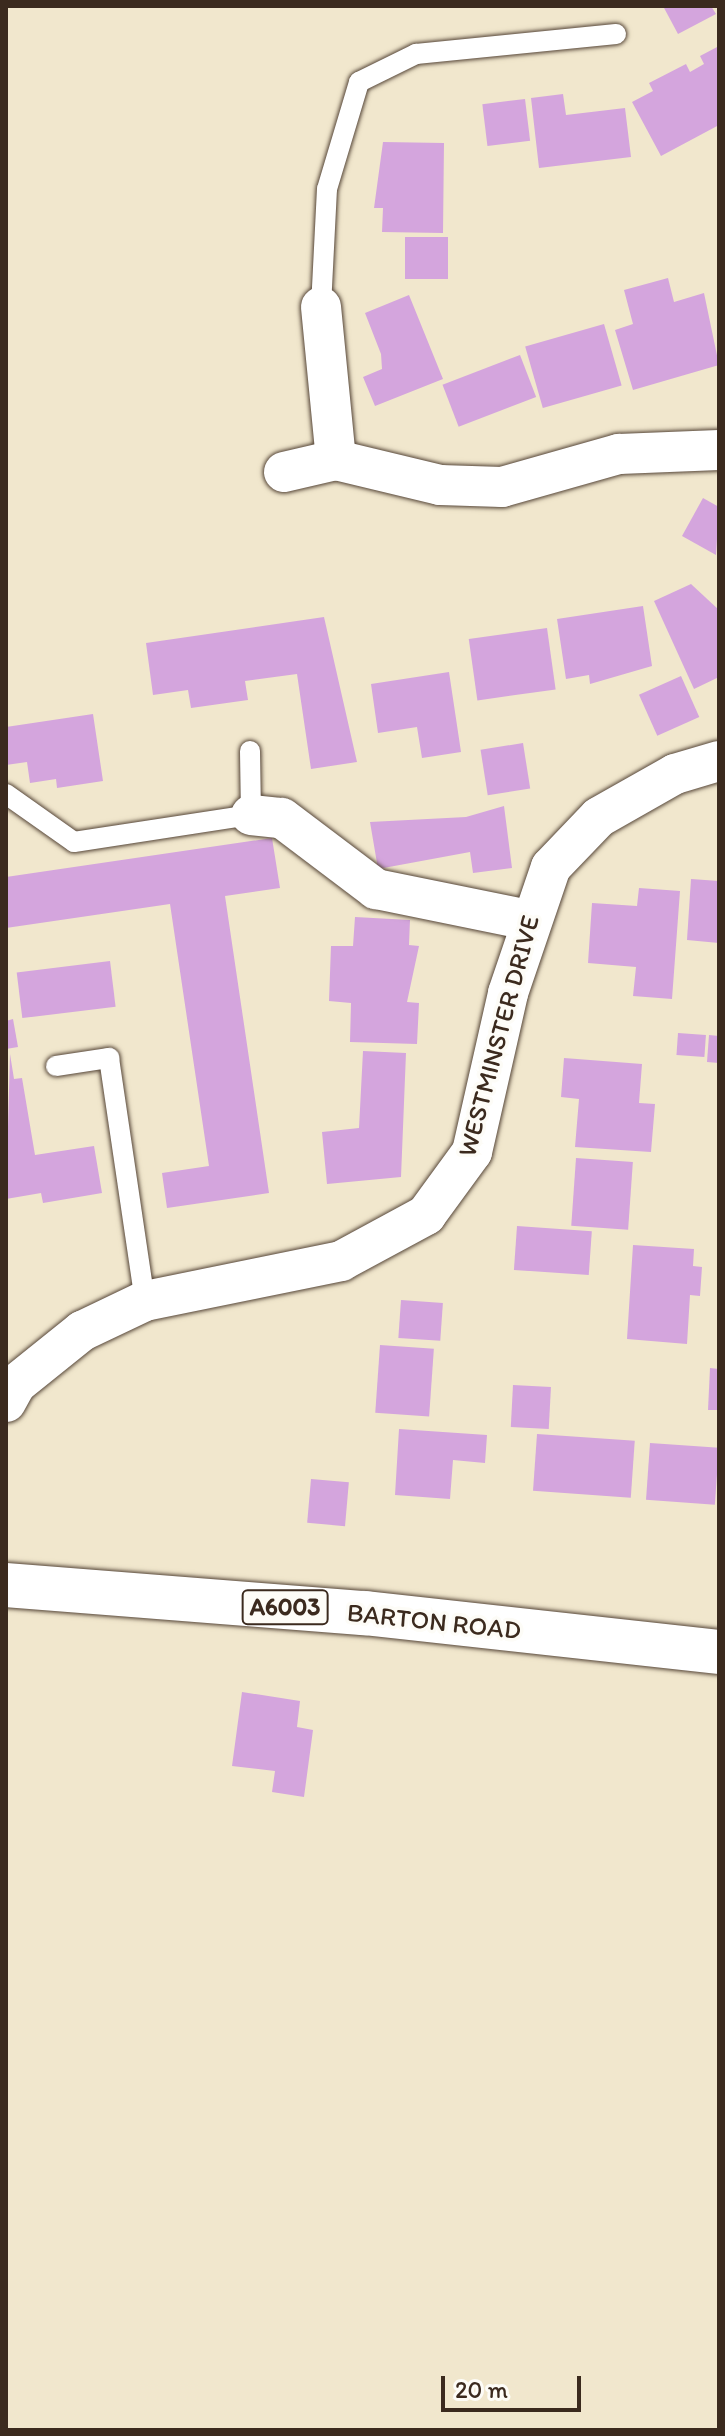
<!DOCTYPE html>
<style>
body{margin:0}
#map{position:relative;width:725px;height:2436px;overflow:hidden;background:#f1e7cd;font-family:Itim,sans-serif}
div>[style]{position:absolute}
.building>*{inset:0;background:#d4a5dd;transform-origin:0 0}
.roads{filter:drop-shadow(0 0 2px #564638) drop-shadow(0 0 2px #564638)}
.service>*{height:20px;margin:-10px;padding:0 10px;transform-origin:10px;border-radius:10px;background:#fff}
.minor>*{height:40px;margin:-20px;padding:0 20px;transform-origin:20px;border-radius:20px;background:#fff}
.primary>*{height:44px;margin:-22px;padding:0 22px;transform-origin:22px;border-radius:22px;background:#fff}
span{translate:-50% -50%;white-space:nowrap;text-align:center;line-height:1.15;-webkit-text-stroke:7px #fdfcf7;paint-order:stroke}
.shield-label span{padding:2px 6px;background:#fdfcf7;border:2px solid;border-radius:6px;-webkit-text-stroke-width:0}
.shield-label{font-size:24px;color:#3b2a1e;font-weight:700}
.street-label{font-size:26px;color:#3b2a1e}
.frame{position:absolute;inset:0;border:8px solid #3b2a1e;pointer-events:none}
.scale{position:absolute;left:441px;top:2376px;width:140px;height:36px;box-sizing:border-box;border:4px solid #3b2a1e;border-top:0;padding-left:10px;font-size:24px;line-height:28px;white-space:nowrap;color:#3b2a1e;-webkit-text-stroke:6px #fdfcf7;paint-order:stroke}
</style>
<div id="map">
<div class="building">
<div style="clip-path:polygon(663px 6px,711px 6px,716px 14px,678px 34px)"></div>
<div style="clip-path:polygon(719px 46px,719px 125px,661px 156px,632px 102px,653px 91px,649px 83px,686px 64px,690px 72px,704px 64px,700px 56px)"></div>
<div style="clip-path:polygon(563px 94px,566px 115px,625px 108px,631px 157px,539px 168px,531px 98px)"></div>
<div style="left:525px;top:99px;width:42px;height:43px;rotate:83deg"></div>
<div style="clip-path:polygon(383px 142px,444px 143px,443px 233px,382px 232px,383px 208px,374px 208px)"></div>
<div style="left:405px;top:237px;width:43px;height:42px"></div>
<div style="clip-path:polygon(668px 278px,674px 302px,704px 293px,719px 365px,633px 390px,615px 330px,633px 324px,624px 290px)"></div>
<div style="clip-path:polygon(409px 295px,443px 379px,375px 406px,363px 377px,382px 369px,381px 354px,365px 313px)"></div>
<div style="left:604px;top:324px;width:64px;height:82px;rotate:74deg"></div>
<div style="left:520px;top:355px;width:45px;height:83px;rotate:69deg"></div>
<div style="clip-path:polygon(703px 498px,719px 507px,716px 555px,682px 536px)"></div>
<div style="clip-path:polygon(691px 584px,719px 610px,719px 677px,694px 689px,654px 601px)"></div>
<div style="clip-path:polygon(643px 606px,652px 666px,590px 684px,589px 675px,566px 679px,557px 619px)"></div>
<div style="clip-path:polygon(324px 617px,357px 762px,311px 769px,297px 674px,245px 681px,248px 700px,191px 708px,188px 690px,153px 695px,146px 643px)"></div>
<div style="left:547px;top:628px;width:62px;height:79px;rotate:82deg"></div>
<div style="clip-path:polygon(449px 672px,461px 752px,422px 758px,417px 727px,378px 733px,371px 684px)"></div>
<div style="left:681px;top:676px;width:45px;height:46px;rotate:66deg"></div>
<div style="clip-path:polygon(93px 714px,103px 781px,57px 788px,56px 779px,30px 783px,27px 762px,6px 765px,6px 727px)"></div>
<div style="left:523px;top:743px;width:46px;height:43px;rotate:81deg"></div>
<div style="clip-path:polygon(504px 806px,512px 868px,473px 873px,470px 852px,378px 869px,370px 822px,466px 817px)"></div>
<div style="clip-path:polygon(272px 838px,280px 888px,225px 896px,269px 1193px,167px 1208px,162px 1173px,209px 1166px,170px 904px,6px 928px,6px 877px)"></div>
<div style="clip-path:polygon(691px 879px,719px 881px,719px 943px,687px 940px)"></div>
<div style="clip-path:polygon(639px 888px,680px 891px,672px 999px,633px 996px,636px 967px,588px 963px,592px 903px,637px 906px)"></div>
<div style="clip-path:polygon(355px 917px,410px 920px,409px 945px,419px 946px,407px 1002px,419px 1003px,417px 1044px,350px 1042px,351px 1003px,329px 1001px,331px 946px,353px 946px)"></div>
<div style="left:110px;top:961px;width:46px;height:94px;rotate:83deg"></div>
<div style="clip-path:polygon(13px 1019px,18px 1047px,6px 1049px,6px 1021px)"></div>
<div style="left:678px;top:1033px;width:28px;height:22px;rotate:4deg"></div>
<div style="clip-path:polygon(709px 1035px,719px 1036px,719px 1063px,707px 1062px)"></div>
<div style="clip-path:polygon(363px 1051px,406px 1053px,401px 1177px,327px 1184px,322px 1132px,359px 1128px)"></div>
<div style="clip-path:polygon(10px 1054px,14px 1079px,22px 1078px,35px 1155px,94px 1146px,102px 1193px,43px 1203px,41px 1193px,6px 1199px)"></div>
<div style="clip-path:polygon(564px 1058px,642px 1064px,639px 1103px,655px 1104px,651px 1152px,575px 1147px,579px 1099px,561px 1097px)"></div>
<div style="left:576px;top:1158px;width:57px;height:68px;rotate:4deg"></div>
<div style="left:517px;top:1226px;width:75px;height:44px;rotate:4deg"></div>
<div style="clip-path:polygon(633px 1245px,694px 1249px,693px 1266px,702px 1267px,700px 1296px,690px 1295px,687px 1344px,627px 1339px)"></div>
<div style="left:401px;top:1300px;width:42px;height:38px;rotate:4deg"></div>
<div style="left:380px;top:1345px;width:54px;height:68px;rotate:4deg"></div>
<div style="clip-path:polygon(710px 1368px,719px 1369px,719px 1410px,708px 1410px)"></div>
<div style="left:513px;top:1385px;width:38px;height:42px;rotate:3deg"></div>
<div style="clip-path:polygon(399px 1429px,487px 1435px,485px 1463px,453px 1460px,450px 1499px,395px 1495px)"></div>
<div style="left:537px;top:1434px;width:98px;height:57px;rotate:4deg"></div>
<div style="left:650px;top:1443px;width:69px;height:57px;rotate:4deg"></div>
<div style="left:311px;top:1479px;width:38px;height:44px;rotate:5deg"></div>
<div style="clip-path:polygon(242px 1692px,300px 1701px,297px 1727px,313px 1730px,304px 1797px,272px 1792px,275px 1771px,232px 1766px)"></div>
</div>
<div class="roads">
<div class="service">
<div style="left:321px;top:307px;width:118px;rotate:-87.1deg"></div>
<div style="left:327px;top:189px;width:112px;rotate:-73.3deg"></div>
<div style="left:359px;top:82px;width:64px;rotate:-26.2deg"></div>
<div style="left:416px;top:54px;width:201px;rotate:-5.7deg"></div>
<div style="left:6px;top:794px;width:83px;rotate:35.2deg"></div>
<div style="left:74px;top:842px;width:179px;rotate:-8.7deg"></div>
<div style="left:251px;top:815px;width:64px;rotate:-90.9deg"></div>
<div style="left:56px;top:1066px;width:54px;rotate:-8.6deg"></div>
<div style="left:109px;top:1058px;width:246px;rotate:81.6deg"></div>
</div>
<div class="minor">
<div style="left:321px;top:307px;width:154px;rotate:84.4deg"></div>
<div style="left:284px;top:472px;width:53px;rotate:-13deg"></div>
<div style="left:336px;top:460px;width:107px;rotate:13.5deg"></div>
<div style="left:440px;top:485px;width:62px;rotate:1.8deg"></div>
<div style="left:502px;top:487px;width:122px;rotate:-15.8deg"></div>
<div style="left:619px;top:454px;width:100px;rotate:-2.3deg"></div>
<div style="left:251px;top:815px;width:31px;rotate:6deg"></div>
<div style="left:282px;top:818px;width:118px;rotate:37.1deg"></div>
<div style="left:376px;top:889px;width:155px;rotate:11.5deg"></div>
<div style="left:6px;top:1402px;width:21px;rotate:-61deg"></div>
<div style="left:16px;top:1384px;width:85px;rotate:-38.8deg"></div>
<div style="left:82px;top:1331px;width:70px;rotate:-25.5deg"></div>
<div style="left:145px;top:1301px;width:200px;rotate:-11.5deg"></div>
<div style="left:341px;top:1261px;width:97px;rotate:-28.4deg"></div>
<div style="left:426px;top:1215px;width:78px;rotate:-53.9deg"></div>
<div style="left:472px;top:1152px;width:163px;rotate:-77.2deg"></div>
<div style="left:508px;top:993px;width:133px;rotate:-71.2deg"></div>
<div style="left:551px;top:867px;width:69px;rotate:-46.2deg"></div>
<div style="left:599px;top:817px;width:87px;rotate:-29.5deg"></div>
<div style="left:675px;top:774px;width:46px;rotate:-16.5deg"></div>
</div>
<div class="primary">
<div style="left:6px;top:1585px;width:360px;rotate:4.5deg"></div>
<div style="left:365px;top:1613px;width:356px;rotate:6.3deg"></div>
</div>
</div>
<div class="shield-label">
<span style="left:285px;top:1607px">A6003</span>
</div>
<div class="street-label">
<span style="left:499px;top:1036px;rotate:-75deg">WESTMINSTER DRIVE</span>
<span style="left:434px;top:1622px;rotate:6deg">BARTON ROAD</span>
</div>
<div class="frame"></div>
<div class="scale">20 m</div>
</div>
